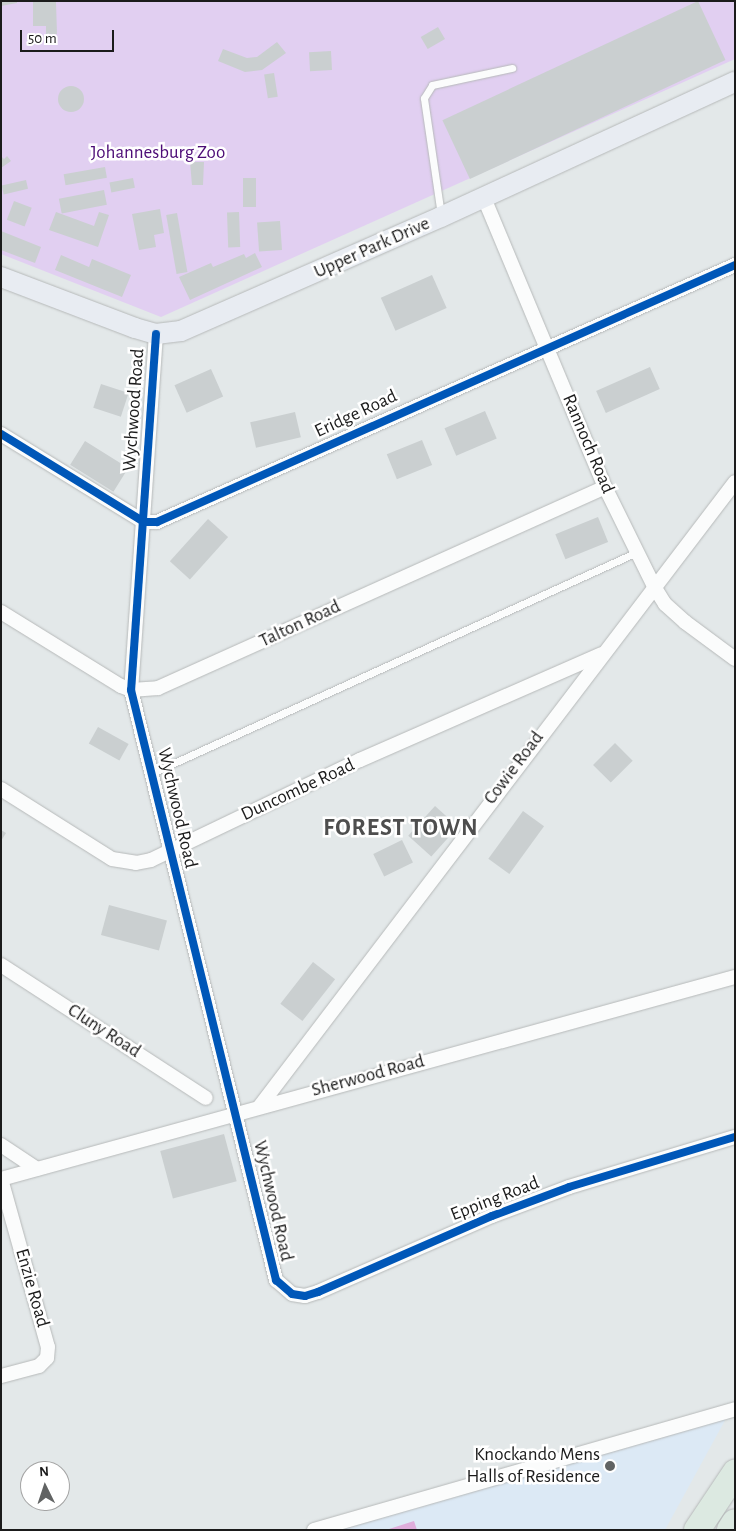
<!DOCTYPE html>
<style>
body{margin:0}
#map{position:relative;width:736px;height:1531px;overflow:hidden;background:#e3e8e9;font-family:"Alegreya Sans",sans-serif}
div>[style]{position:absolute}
.education>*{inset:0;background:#dce9f5}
.park>*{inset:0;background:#e1cff1}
.pitch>*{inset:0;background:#dfaddb}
.building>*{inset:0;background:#cacfd0;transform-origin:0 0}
.round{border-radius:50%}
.roads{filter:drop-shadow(0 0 1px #b6b9b9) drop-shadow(0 0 1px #b6b9b9)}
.lane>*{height:7px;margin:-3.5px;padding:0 3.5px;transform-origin:3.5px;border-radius:3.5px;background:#fbfcfc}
.street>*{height:14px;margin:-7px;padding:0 7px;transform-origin:7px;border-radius:7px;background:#fbfcfc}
.secondary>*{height:20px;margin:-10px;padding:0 10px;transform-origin:10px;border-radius:10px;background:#e8ecf2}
.highway>*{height:26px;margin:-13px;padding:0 13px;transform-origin:13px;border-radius:13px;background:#dce9e1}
.cycleway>*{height:8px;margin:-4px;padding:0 4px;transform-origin:4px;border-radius:4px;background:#0057b8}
.dots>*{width:14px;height:14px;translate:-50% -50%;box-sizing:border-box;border:2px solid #fff;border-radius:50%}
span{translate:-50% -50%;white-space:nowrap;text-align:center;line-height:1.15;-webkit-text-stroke:5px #fff;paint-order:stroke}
.park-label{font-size:19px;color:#4c0c76}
.street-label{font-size:19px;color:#1b1b1b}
.poi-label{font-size:19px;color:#1b1b1b}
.right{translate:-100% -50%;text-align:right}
.district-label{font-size:24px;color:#4e4e4e;font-weight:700;letter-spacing:1px}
.frame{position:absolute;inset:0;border:2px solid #1b1b1b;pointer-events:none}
.north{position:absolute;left:20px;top:1461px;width:50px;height:50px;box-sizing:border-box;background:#fff;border:1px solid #a4a4a4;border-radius:50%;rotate:356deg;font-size:14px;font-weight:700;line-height:20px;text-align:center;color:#1b1b1b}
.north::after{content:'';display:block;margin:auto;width:18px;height:22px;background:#616363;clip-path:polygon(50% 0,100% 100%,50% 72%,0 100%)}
.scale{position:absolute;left:20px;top:30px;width:94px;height:22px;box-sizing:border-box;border:2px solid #1b1b1b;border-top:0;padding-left:6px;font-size:15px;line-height:18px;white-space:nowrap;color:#1b1b1b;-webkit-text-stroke:4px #fff;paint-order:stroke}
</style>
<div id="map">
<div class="education">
<div style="clip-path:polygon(735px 1402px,665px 1530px,306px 1530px)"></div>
</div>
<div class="park">
<div style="clip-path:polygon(1px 1px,735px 1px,735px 59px,161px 317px,1px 254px)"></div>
</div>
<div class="pitch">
<div style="clip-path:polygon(414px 1521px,417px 1530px,386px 1530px)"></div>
</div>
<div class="building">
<div style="clip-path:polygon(1px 1px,17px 1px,17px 3px,1px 6px)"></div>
<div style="left:698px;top:1px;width:65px;height:282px;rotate:65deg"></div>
<div style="clip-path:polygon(33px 2px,56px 2px,57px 34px,46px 34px,46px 26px,33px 26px)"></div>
<div style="left:438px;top:27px;width:14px;height:20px;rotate:60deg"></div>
<div style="clip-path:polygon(277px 42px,286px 53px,262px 70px,245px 72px,218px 61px,223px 49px,247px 58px,257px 57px)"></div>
<div style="left:331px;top:51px;width:19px;height:22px;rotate:87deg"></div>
<div style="left:274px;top:73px;width:24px;height:10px;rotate:81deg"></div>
<div class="round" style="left:58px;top:86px;width:26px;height:26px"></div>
<div style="clip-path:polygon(1px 156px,4px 159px,7px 156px,11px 161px,1px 168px)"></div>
<div style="clip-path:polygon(190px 162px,204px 162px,203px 185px,192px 185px)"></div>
<div style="left:105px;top:167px;width:11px;height:42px;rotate:80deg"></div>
<div style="left:133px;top:178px;width:10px;height:24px;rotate:79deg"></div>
<div style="left:243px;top:178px;width:13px;height:29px"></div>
<div style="left:26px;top:180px;width:9px;height:25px;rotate:77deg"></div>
<div style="left:104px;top:190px;width:15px;height:46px;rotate:79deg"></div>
<div style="left:14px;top:201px;width:19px;height:20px;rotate:21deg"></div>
<div style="clip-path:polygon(160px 209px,164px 233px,154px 235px,156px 247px,139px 250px,132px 214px)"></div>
<div style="clip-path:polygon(56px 212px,94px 226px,99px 212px,109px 215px,98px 247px,49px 230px)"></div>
<div style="left:239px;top:212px;width:35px;height:12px;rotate:88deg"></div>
<div style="left:177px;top:213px;width:60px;height:11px;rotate:80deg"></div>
<div style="left:280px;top:221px;width:29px;height:23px;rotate:86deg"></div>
<div style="clip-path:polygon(1px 231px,41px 247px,35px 263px,1px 250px)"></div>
<div style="clip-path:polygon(255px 253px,262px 267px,190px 300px,179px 277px,211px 263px,213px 267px,244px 254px,246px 258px)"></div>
<div style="clip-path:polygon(61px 255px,89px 267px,92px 259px,131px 275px,122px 297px,55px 270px)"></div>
<div style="left:432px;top:275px;width:36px;height:56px;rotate:66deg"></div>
<div style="left:650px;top:367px;width:24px;height:59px;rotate:66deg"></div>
<div style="left:211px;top:369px;width:30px;height:40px;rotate:66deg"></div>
<div style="left:101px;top:384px;width:29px;height:25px;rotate:18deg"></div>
<div style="left:485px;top:411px;width:30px;height:44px;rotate:67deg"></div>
<div style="left:295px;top:412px;width:26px;height:46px;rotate:77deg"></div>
<div style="left:422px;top:440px;width:27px;height:38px;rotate:68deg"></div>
<div style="left:85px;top:441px;width:51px;height:28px;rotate:32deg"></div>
<div style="left:598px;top:517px;width:27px;height:46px;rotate:68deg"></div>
<div style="left:208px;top:519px;width:27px;height:57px;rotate:42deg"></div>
<div style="left:98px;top:727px;width:35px;height:19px;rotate:29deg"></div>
<div style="left:615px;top:743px;width:25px;height:31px;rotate:45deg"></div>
<div style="left:435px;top:806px;width:31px;height:40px;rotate:42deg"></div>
<div style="left:523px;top:811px;width:26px;height:59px;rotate:36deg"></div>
<div style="clip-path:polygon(1px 830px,6px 833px,1px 841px)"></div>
<div style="left:402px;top:840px;width:25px;height:32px;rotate:64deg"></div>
<div style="left:109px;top:905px;width:60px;height:31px;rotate:15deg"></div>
<div style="left:313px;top:962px;width:28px;height:53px;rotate:38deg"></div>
<div style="left:224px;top:1134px;width:49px;height:66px;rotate:75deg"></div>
</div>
<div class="roads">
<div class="lane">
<div style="left:441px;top:215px;width:118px;rotate:-98.3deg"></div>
<div style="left:424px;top:98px;width:15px;rotate:-58deg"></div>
<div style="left:432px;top:85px;width:82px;rotate:-12deg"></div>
<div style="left:152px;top:773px;width:533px;rotate:-24.5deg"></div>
</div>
<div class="street">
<div style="left:484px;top:198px;width:313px;rotate:67.3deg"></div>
<div style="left:605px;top:487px;width:113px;rotate:63.7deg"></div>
<div style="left:655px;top:588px;width:19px;rotate:58deg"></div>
<div style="left:665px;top:604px;width:27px;rotate:42deg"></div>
<div style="left:685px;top:622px;width:62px;rotate:36.5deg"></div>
<div style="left:156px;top:334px;width:357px;rotate:94deg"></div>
<div style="left:131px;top:690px;width:608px;rotate:76.19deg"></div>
<div style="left:276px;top:1280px;width:21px;rotate:41deg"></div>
<div style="left:292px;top:1294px;width:13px;rotate:9deg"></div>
<div style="left:305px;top:1296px;width:14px;rotate:-17deg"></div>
<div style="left:318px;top:1292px;width:190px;rotate:-23.6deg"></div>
<div style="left:492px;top:1216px;width:82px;rotate:-20.6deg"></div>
<div style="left:569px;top:1187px;width:173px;rotate:-16.8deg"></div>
<div style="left:1px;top:434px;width:168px;rotate:31.6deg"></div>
<div style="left:144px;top:522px;width:13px"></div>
<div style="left:157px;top:522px;width:633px;rotate:-23.97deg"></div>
<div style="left:1px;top:612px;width:141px;rotate:31.7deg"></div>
<div style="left:121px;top:686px;width:11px;rotate:22deg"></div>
<div style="left:131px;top:690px;width:27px;rotate:-4deg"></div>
<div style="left:158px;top:688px;width:490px;rotate:-24.2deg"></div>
<div style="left:1px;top:789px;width:131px;rotate:32.2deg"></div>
<div style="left:112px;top:859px;width:24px;rotate:9deg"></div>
<div style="left:136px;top:863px;width:15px;rotate:-11deg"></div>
<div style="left:151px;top:860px;width:232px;rotate:-25.6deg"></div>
<div style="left:360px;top:760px;width:263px;rotate:-23.7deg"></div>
<div style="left:1px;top:965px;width:244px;rotate:33deg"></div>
<div style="left:260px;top:1106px;width:784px;rotate:-52.72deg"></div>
<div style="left:1px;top:1145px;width:43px;rotate:33.7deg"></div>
<div style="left:1px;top:1179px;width:761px;rotate:-15.39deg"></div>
<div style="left:1px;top:1179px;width:174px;rotate:74.4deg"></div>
<div style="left:48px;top:1347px;width:11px;rotate:95deg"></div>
<div style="left:47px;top:1358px;width:11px;rotate:135deg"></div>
<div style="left:39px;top:1366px;width:39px;rotate:165deg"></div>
<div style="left:314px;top:1530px;width:438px;rotate:-16deg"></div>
</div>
<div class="secondary">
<div style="left:1px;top:277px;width:143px;rotate:20.8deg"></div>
<div style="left:135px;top:328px;width:22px;rotate:16deg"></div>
<div style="left:156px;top:334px;width:25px;rotate:-7deg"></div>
<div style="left:181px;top:331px;width:284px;rotate:-23.7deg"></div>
<div style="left:441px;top:217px;width:324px;rotate:-24.7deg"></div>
</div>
<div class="highway">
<div style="left:697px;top:1530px;width:69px;rotate:-56.3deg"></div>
<div style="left:730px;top:1530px;width:9px;rotate:-58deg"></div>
</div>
</div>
<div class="cycleway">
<div style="left:156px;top:334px;width:357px;rotate:94deg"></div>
<div style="left:131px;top:690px;width:608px;rotate:76.19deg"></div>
<div style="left:276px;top:1280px;width:21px;rotate:41deg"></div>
<div style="left:292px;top:1294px;width:13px;rotate:9deg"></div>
<div style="left:305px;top:1296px;width:14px;rotate:-17deg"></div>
<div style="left:318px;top:1292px;width:190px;rotate:-23.6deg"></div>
<div style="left:492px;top:1216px;width:82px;rotate:-20.6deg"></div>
<div style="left:569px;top:1187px;width:173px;rotate:-16.8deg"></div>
<div style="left:1px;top:434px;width:168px;rotate:31.6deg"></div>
<div style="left:144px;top:522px;width:13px"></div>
<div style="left:157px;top:522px;width:633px;rotate:-23.97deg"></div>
</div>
<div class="dots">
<div style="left:610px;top:1466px;background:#616363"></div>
</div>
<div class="park-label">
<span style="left:158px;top:153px">Johannesburg Zoo</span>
</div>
<div class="street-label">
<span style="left:372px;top:248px;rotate:-24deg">Upper Park Drive</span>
<span style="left:134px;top:410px;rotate:-86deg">Wychwood Road</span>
<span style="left:356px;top:414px;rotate:-25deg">Eridge Road</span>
<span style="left:588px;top:444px;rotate:67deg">Rannoch Road</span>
<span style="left:300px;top:624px;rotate:-25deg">Talton Road</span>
<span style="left:514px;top:768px;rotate:-53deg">Cowie Road</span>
<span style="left:298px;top:790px;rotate:-25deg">Duncombe Road</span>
<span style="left:177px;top:808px;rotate:77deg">Wychwood Road</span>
<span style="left:104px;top:1031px;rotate:33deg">Cluny Road</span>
<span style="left:368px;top:1076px;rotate:-15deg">Sherwood Road</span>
<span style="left:495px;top:1199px;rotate:-21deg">Epping Road</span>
<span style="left:273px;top:1201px;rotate:77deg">Wychwood Road</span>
<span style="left:32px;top:1288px;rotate:74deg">Enzie Road</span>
</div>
<div class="poi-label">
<span class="right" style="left:600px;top:1466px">Knockando Mens<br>Halls of Residence</span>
</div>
<div class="district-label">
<span style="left:401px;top:829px">FOREST TOWN</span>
</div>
<div class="frame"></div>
<div class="north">N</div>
<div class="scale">50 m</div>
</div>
